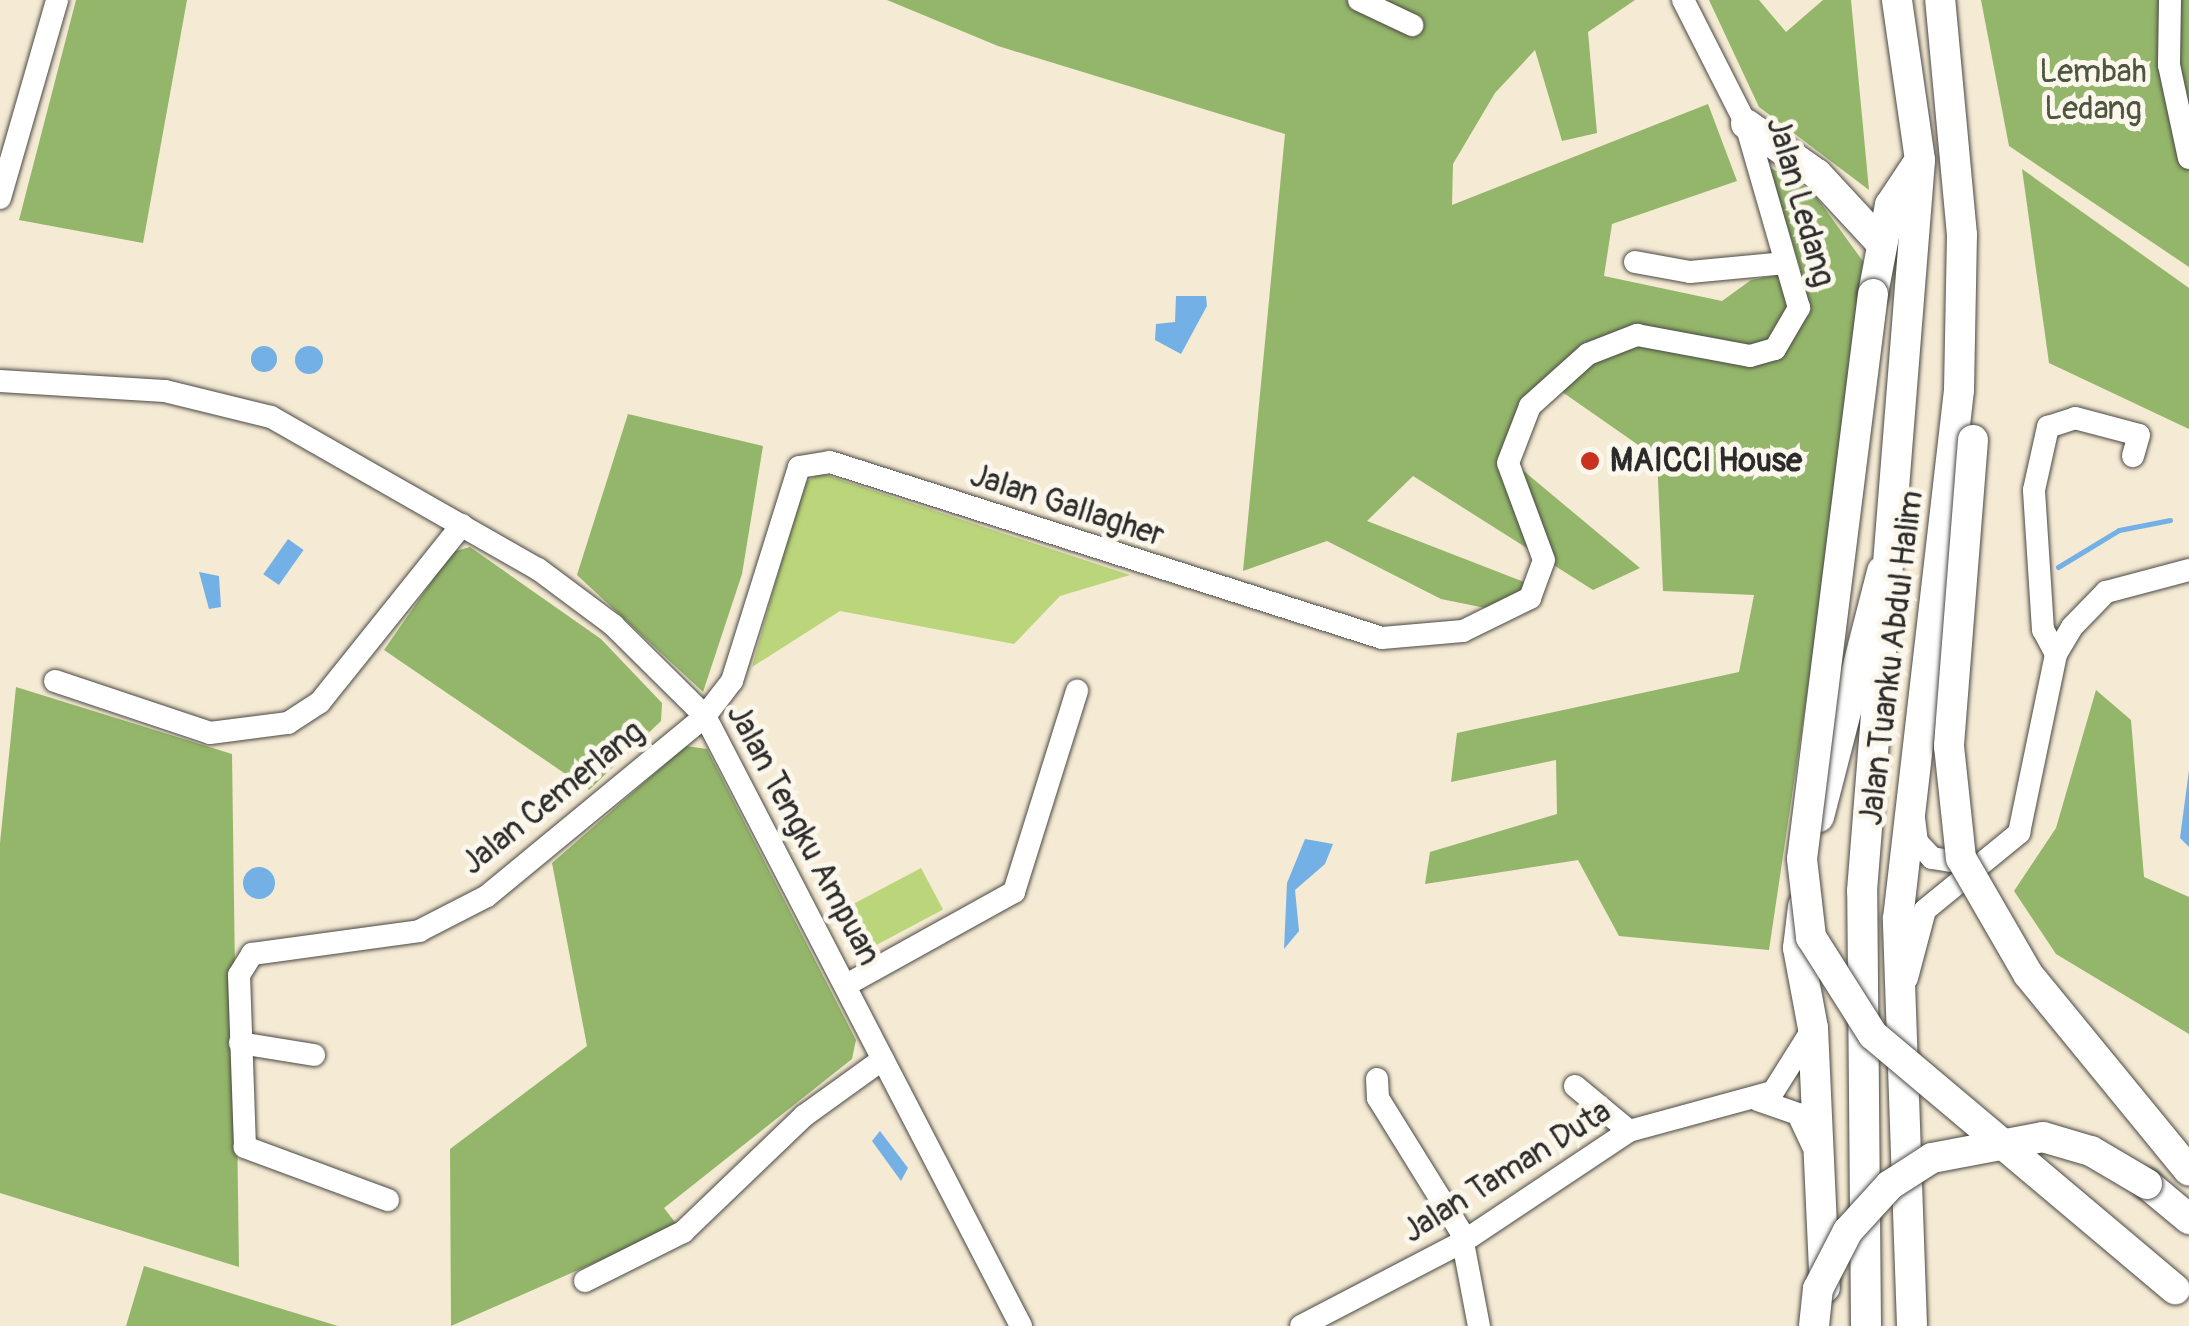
<!DOCTYPE html>
<style>
body{margin:0}
#map{position:relative;width:2189px;height:1326px;overflow:hidden;background:#f5ead3;font-family:Pangolin,sans-serif}
div>[style]{position:absolute}
.green>*{inset:0;background:#bbd57a;transform-origin:0 0}
.forest>*{inset:0;background:#94b66a}
.water>*{inset:0;background:#73b0e5;transform-origin:0 0}
.round{border-radius:50%}
.stream>*{height:5px;margin:-2.5px;padding:0 2.5px;transform-origin:2.5px;border-radius:2.5px;background:#73b0e5}
.roads{filter:drop-shadow(0 0 2px #494844) drop-shadow(0 0 2px #494844)}
.minor>*{height:22px;margin:-11px;padding:0 11px;transform-origin:11px;border-radius:11px;background:#fff}
.major>*{height:30px;margin:-15px;padding:0 15px;transform-origin:15px;border-radius:15px;background:#fff}
.bridges{filter:drop-shadow(0 0 2px #494844) drop-shadow(0 0 2px #494844)}
.major-bridge>*{height:30px;margin:-15px;padding:0 15px;transform-origin:15px;border-radius:15px;background:#fff}
.dots>*{width:28px;height:28px;translate:-50% -50%;box-sizing:border-box;border:5px solid #fbf7ec;border-radius:50%}
span{translate:-50% -50%;white-space:nowrap;text-align:center;line-height:1.15;-webkit-text-stroke:10px #fbf7ec;paint-order:stroke}
.park-label{font-size:32px;color:#4f563f}
.street-label{font-size:32px;color:#2b2b2b}
.poi-label{font-size:32px;color:#2b2b2b;font-weight:700}
.left{translate:0 -50%;text-align:left}
</style>
<div id="map">
<div class="green">
<div style="clip-path:polygon(820px 473px,1130px 575px,1060px 596px,1014px 644px,840px 611px,752px 667px,803px 484px)"></div>
<div style="left:921px;top:868px;width:47px;height:91px;rotate:62deg"></div>
</div>
<div class="forest">
<div style="clip-path:polygon(76px 0,187px 0,143px 243px,19px 220px)"></div>
<div style="clip-path:polygon(887px 0,1635px 0,1588px 32px,1597px 133px,1562px 141px,1535px 50px,1495px 93px,1453px 164px,1452px 205px,1708px 104px,1737px 181px,1612px 224px,1604px 276px,1722px 301px,1751px 280px,1801px 271px,1769px 167px,1812px 191px,1870px 271px,1769px 950px,1619px 936px,1578px 860px,1425px 884px,1430px 852px,1557px 814px,1556px 760px,1451px 782px,1457px 733px,1739px 672px,1754px 595px,1663px 591px,1657px 458px,1545px 380px,1502px 453px,1640px 568px,1593px 590px,1413px 476px,1367px 521px,1532px 585px,1500px 611px,1441px 599px,1327px 541px,1243px 571px,1285px 134px,998px 46px)"></div>
<div style="clip-path:polygon(1709px 0,1759px 0,1786px 32px,1823px 0,1851px 0,1869px 190px,1759px 107px)"></div>
<div style="clip-path:polygon(1981px 0,2189px 0,2189px 267px,2009px 146px)"></div>
<div style="clip-path:polygon(2022px 169px,2189px 288px,2189px 429px,2049px 363px)"></div>
<div style="clip-path:polygon(628px 414px,763px 446px,742px 574px,703px 692px,577px 575px)"></div>
<div style="clip-path:polygon(470px 547px,601px 639px,662px 703px,661px 721px,589px 790px,384px 650px,452px 552px)"></div>
<div style="clip-path:polygon(16px 687px,232px 754px,239px 1267px,0 1193px,0 843px)"></div>
<div style="clip-path:polygon(2096px 690px,2131px 720px,2144px 877px,2189px 897px,2189px 1034px,2056px 954px,2014px 891px,2056px 828px)"></div>
<div style="clip-path:polygon(686px 746px,707px 749px,856px 1040px,852px 1059px,664px 1208px,678px 1226px,451px 1326px,450px 1149px,587px 1046px,552px 863px)"></div>
<div style="clip-path:polygon(144px 1266px,256px 1301px,338px 1326px,126px 1326px)"></div>
</div>
<div class="water">
<div style="clip-path:polygon(1176px 296px,1206px 296px,1207px 306px,1181px 354px,1155px 340px,1156px 324px,1175px 322px)"></div>
<div class="round" style="left:251px;top:346px;width:26px;height:26px"></div>
<div class="round" style="left:295px;top:346px;width:28px;height:28px"></div>
<div style="left:288px;top:539px;width:19px;height:43px;rotate:35deg"></div>
<div style="clip-path:polygon(199px 572px,219px 576px,221px 607px,209px 609px)"></div>
<div style="clip-path:polygon(2189px 770px,2189px 847px,2180px 838px)"></div>
<div style="clip-path:polygon(1305px 839px,1333px 844px,1325px 864px,1295px 890px,1299px 931px,1284px 949px,1287px 883px)"></div>
<div class="round" style="left:243px;top:867px;width:32px;height:32px"></div>
<div style="clip-path:polygon(880px 1131px,908px 1168px,901px 1181px,872px 1141px)"></div>
</div>
<div class="stream">
<div style="left:2058px;top:567px;width:71px;rotate:-31.2deg"></div>
<div style="left:2119px;top:530px;width:52px;rotate:-11.1deg"></div>
</div>
<div class="roads">
<div class="minor">
<div style="left:1359px;top:0;width:59px;rotate:25.3deg"></div>
<div style="left:2170px;top:0;width:65px;rotate:90.9deg"></div>
<div style="left:2169px;top:65px;width:95px;rotate:77.9deg"></div>
<div style="left:0;top:198px;width:206px;rotate:-73.9deg"></div>
<div style="left:1635px;top:262px;width:56px;rotate:10.3deg"></div>
<div style="left:1690px;top:272px;width:96px;rotate:-5.4deg"></div>
<div style="left:0;top:381px;width:165px;rotate:3.5deg"></div>
<div style="left:165px;top:391px;width:109px;rotate:13.8deg"></div>
<div style="left:271px;top:417px;width:307px;rotate:29.7deg"></div>
<div style="left:538px;top:569px;width:94px;rotate:36.7deg"></div>
<div style="left:613px;top:625px;width:129px;rotate:44.7deg"></div>
<div style="left:705px;top:716px;width:687px;rotate:62.61deg"></div>
<div style="left:2056px;top:654px;width:27px;rotate:-118deg"></div>
<div style="left:2043px;top:630px;width:140px;rotate:-93.7deg"></div>
<div style="left:2034px;top:490px;width:65px;rotate:-77.5deg"></div>
<div style="left:2048px;top:427px;width:28px;rotate:-18deg"></div>
<div style="left:2075px;top:418px;width:66px;rotate:14.9deg"></div>
<div style="left:2139px;top:435px;width:22px;rotate:106deg"></div>
<div style="left:55px;top:681px;width:163px;rotate:18.5deg"></div>
<div style="left:210px;top:733px;width:79px;rotate:-7.3deg"></div>
<div style="left:288px;top:723px;width:38px;rotate:-33deg"></div>
<div style="left:320px;top:702px;width:227px;rotate:-51.3deg"></div>
<div style="left:1914px;top:818px;width:24px;rotate:83deg"></div>
<div style="left:1917px;top:842px;width:22px;rotate:47deg"></div>
<div style="left:1932px;top:858px;width:45px;rotate:9deg"></div>
<div style="left:1907px;top:978px;width:70px;rotate:-75.2deg"></div>
<div style="left:1925px;top:910px;width:122px;rotate:-39.3deg"></div>
<div style="left:2019px;top:833px;width:183px;rotate:-78.3deg"></div>
<div style="left:2056px;top:654px;width:31px;rotate:-59deg"></div>
<div style="left:2072px;top:627px;width:49px;rotate:-45.8deg"></div>
<div style="left:2106px;top:592px;width:86px;rotate:-14.8deg"></div>
<div style="left:848px;top:984px;width:190px;rotate:-29deg"></div>
<div style="left:1014px;top:892px;width:211px;rotate:-72.6deg"></div>
<div style="left:240px;top:1043px;width:75px;rotate:9.2deg"></div>
<div style="left:1377px;top:1079px;width:19px;rotate:87deg"></div>
<div style="left:1378px;top:1098px;width:158px;rotate:58.2deg"></div>
<div style="left:1461px;top:1232px;width:96px;rotate:79.2deg"></div>
<div style="left:1575px;top:1086px;width:70px;rotate:39.8deg"></div>
<div style="left:1758px;top:1100px;width:42px;rotate:19.3deg"></div>
<div style="left:1798px;top:1114px;width:35px;rotate:65deg"></div>
<div style="left:388px;top:1200px;width:153px;rotate:-159.7deg"></div>
<div style="left:245px;top:1147px;width:172px;rotate:-92deg"></div>
<div style="left:239px;top:975px;width:25px;rotate:-58deg"></div>
<div style="left:252px;top:954px;width:169px;rotate:-7.8deg"></div>
<div style="left:419px;top:931px;width:76px;rotate:-27.2deg"></div>
<div style="left:487px;top:896px;width:283px;rotate:-39.5deg"></div>
<div style="left:705px;top:716px;width:44px;rotate:-52.4deg"></div>
<div style="left:732px;top:681px;width:224px;rotate:-72.6deg"></div>
<div style="left:799px;top:467px;width:31px;rotate:-9deg"></div>
<div style="left:830px;top:462px;width:579px;rotate:17.68deg"></div>
<div style="left:1382px;top:638px;width:81px;rotate:-4.9deg"></div>
<div style="left:1463px;top:631px;width:75px;rotate:-26.2deg"></div>
<div style="left:1530px;top:598px;width:40px;rotate:-69.8deg"></div>
<div style="left:1544px;top:560px;width:103px;rotate:-110.4deg"></div>
<div style="left:1508px;top:463px;width:61px;rotate:-68.9deg"></div>
<div style="left:1530px;top:406px;width:78px;rotate:-41.9deg"></div>
<div style="left:1588px;top:354px;width:53px;rotate:-21.2deg"></div>
<div style="left:1637px;top:335px;width:115px;rotate:10.5deg"></div>
<div style="left:1750px;top:356px;width:26px;rotate:-16deg"></div>
<div style="left:1775px;top:349px;width:48px;rotate:-59.7deg"></div>
<div style="left:1799px;top:308px;width:191px;rotate:-106.1deg"></div>
<div style="left:1746px;top:124px;width:139px;rotate:-116.9deg"></div>
<div style="left:585px;top:1281px;width:110px;rotate:-26.6deg"></div>
<div style="left:683px;top:1232px;width:168px;rotate:-43.8deg"></div>
<div style="left:804px;top:1116px;width:97px;rotate:-35.8deg"></div>
<div style="left:1301px;top:1326px;width:184px;rotate:-27.5deg"></div>
<div style="left:1464px;top:1241px;width:198px;rotate:-33.7deg"></div>
<div style="left:1629px;top:1131px;width:149px;rotate:-15.2deg"></div>
<div style="left:1773px;top:1092px;width:73px;rotate:-57.8deg"></div>
</div>
<div class="major">
<div style="left:1746px;top:124px;width:87px;rotate:35.2deg"></div>
<div style="left:1817px;top:174px;width:94px;rotate:47.2deg"></div>
<div style="left:1873px;top:294px;width:91px;rotate:-79.2deg"></div>
<div style="left:1890px;top:205px;width:50px;rotate:-56.3deg"></div>
<div style="left:1819px;top:817px;width:254px;rotate:-75.6deg"></div>
<div style="left:1803px;top:906px;width:42px;rotate:96.8deg"></div>
<div style="left:1798px;top:948px;width:81px;rotate:79.4deg"></div>
<div style="left:1813px;top:1028px;width:260px;rotate:87.4deg"></div>
<div style="left:2147px;top:1184px;width:55px;rotate:39.8deg"></div>
<div style="left:1866px;top:1326px;width:435px;rotate:-90.5deg"></div>
<div style="left:1862px;top:891px;width:733px;rotate:-85.46deg"></div>
<div style="left:1920px;top:160px;width:162px;rotate:-98.2deg"></div>
<div style="left:1912px;top:1326px;width:407px;rotate:-92deg"></div>
<div style="left:1898px;top:919px;width:533px;rotate:-83.42deg"></div>
<div style="left:1959px;top:390px;width:155px;rotate:-88.9deg"></div>
<div style="left:1962px;top:235px;width:236px;rotate:-95.3deg"></div>
</div>
</div>
<div class="bridges">
<div class="major-bridge">
<div style="left:1873px;top:294px;width:569px;rotate:97.16deg"></div>
<div style="left:1802px;top:859px;width:79px;rotate:83.4deg"></div>
<div style="left:1811px;top:937px;width:116px;rotate:57.7deg"></div>
<div style="left:1873px;top:1035px;width:395px;rotate:40.1deg"></div>
<div style="left:1973px;top:440px;width:307px;rotate:94.5deg"></div>
<div style="left:1949px;top:746px;width:113px;rotate:83.9deg"></div>
<div style="left:1961px;top:858px;width:134px;rotate:60deg"></div>
<div style="left:2028px;top:974px;width:254px;rotate:50.7deg"></div>
<div style="left:1814px;top:1326px;width:37px;rotate:-84deg"></div>
<div style="left:1818px;top:1289px;width:65px;rotate:-62.7deg"></div>
<div style="left:1848px;top:1231px;width:62px;rotate:-47.6deg"></div>
<div style="left:1890px;top:1185px;width:50px;rotate:-32.7deg"></div>
<div style="left:1932px;top:1158px;width:113px;rotate:-10.7deg"></div>
<div style="left:2043px;top:1137px;width:50px;rotate:16.3deg"></div>
<div style="left:2091px;top:1151px;width:65px;rotate:30.5deg"></div>
</div>
</div>
<div class="dots">
<div style="left:1590px;top:461px;background:#c8321e"></div>
</div>
<div class="park-label">
<span style="left:2093px;top:91px">Lembah<br>Ledang</span>
</div>
<div class="street-label">
<span style="left:1800px;top:202px;rotate:74deg">Jalan Ledang</span>
<span style="left:1067px;top:506px;rotate:18deg">Jalan Gallagher</span>
<span style="left:1892px;top:658px;rotate:-83deg">Jalan Tuanku Abdul Halim</span>
<span style="left:553px;top:798px;rotate:-39deg">Jalan Cemerlang</span>
<span style="left:803px;top:835px;rotate:62deg">Jalan Tengku Ampuan</span>
<span style="left:1507px;top:1172px;rotate:-32deg">Jalan Taman Duta</span>
</div>
<div class="poi-label">
<span class="left" style="left:1610px;top:461px">MAICCI House</span>
</div>
</div>
